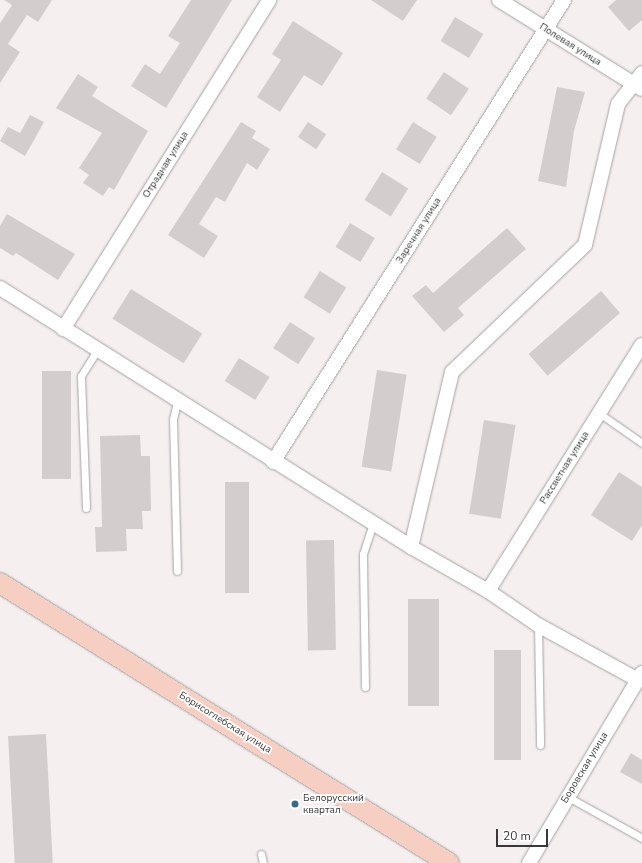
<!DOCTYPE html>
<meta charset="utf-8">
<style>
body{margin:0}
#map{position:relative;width:642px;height:863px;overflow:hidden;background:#f5f0ef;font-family:"Nunito Sans",sans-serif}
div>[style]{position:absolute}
.building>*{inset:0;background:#d3cecd;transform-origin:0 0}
.roads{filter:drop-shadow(0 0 1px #a6a2a1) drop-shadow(0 0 1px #a6a2a1)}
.lane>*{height:7px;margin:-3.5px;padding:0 3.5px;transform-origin:3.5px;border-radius:3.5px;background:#fff}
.street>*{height:14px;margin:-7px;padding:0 7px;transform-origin:7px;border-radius:7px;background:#fff}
.secondary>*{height:20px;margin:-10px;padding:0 10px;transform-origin:10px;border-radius:10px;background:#f7cfc2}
.dots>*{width:11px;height:11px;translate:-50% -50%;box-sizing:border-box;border:2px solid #fff;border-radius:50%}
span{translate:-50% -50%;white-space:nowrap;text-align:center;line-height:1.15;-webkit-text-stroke:3.5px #fff;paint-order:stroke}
.street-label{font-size:10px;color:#393737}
.poi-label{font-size:10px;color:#393737}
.left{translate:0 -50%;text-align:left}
.scale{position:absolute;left:496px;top:829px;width:52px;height:18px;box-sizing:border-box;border:2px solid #393737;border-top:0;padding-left:5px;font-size:12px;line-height:14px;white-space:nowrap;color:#393737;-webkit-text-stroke:3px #fff;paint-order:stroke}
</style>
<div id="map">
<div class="building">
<div style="clip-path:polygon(4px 0,52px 0,38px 22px,27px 15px,8px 44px,20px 52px,0 83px,0 23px,12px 5px)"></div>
<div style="clip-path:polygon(191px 0,232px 0,166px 108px,131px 86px,145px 64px,160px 74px,180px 43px,168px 36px)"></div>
<div style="clip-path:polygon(371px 0,417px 0,403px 21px)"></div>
<div style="clip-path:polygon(616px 0,642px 0,642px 20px,629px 31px,608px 7px)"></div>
<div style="left:455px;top:17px;width:33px;height:28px;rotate:31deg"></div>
<div style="clip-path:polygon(293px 21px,343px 53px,322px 86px,304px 75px,280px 112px,257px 97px,281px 60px,272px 54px)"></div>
<div style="left:444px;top:72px;width:30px;height:32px;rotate:34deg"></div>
<div style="clip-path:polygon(78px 74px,98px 87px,92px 96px,148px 131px,114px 190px,109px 187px,103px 196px,83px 183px,89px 175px,79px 168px,102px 133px,56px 108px)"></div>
<div style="clip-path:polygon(557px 87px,585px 92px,574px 131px,566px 187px,538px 181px)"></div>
<div style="clip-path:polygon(30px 115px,44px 122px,25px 156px,0 141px,8px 127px,20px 133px)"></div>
<div style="clip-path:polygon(241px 122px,256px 131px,252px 138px,270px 149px,257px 170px,247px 163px,225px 202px,216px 197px,199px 224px,218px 236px,204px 258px,168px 235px)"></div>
<div style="left:308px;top:122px;width:22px;height:18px;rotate:34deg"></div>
<div style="left:413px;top:122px;width:28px;height:32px;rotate:32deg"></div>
<div style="left:382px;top:172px;width:31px;height:33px;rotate:32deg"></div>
<div style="clip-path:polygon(7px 214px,75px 254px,58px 280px,16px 253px,13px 256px,0 248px,0 226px)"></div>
<div style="left:350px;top:223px;width:29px;height:28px;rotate:31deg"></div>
<div style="clip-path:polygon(507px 228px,526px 249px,458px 308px,464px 315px,444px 332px,412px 296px,426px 285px,433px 293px)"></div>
<div style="left:320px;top:271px;width:31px;height:31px;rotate:32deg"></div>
<div style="left:131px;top:289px;width:84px;height:35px;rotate:32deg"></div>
<div style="left:601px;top:291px;width:29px;height:96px;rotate:49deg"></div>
<div style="left:290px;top:322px;width:30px;height:31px;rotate:33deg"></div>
<div style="left:239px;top:358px;width:36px;height:27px;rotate:32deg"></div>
<div style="left:377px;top:370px;width:30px;height:98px;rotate:9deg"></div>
<div style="left:42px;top:371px;width:29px;height:108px"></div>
<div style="left:484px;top:420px;width:32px;height:95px;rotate:9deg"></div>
<div style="clip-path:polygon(140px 435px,141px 456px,150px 456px,151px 511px,142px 511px,143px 529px,126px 529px,127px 551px,96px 552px,95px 527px,102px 527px,100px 436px)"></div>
<div style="clip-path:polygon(619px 472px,642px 487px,642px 525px,632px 541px,591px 515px)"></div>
<div style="left:225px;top:482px;width:24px;height:111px"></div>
<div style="left:334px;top:540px;width:110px;height:28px;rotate:89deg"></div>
<div style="left:408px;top:599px;width:31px;height:107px"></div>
<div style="left:494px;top:650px;width:27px;height:110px"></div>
<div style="left:46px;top:734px;width:129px;height:38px;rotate:87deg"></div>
<div style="clip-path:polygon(631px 753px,642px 760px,642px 784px,620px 772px)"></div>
</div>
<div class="roads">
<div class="lane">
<div style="left:177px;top:402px;width:17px;rotate:103deg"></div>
<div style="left:173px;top:419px;width:152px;rotate:88.5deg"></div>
<div style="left:599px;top:413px;width:52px;rotate:34.9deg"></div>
<div style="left:86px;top:508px;width:132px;rotate:-92.2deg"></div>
<div style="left:81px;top:376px;width:31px;rotate:-58deg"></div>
<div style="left:538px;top:625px;width:120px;rotate:89deg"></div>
<div style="left:365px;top:687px;width:133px;rotate:-90.9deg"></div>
<div style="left:363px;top:554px;width:32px;rotate:-72deg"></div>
<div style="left:568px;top:797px;width:85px;rotate:29deg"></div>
<div style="left:261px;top:854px;width:9px;rotate:77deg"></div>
</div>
<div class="street">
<div style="left:499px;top:0;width:168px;rotate:31.9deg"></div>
<div style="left:0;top:288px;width:486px;rotate:32.2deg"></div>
<div style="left:411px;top:547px;width:89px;rotate:29.7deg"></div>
<div style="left:488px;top:591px;width:60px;rotate:34.2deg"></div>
<div style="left:538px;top:625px;width:114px;rotate:28.8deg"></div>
<div style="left:63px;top:329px;width:388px;rotate:-57.9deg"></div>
<div style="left:273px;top:462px;width:546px;rotate:-57.79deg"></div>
<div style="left:411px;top:547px;width:180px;rotate:-76.8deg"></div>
<div style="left:452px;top:372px;width:184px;rotate:-43.7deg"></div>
<div style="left:585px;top:245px;width:145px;rotate:-76.8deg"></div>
<div style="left:618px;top:104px;width:39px;rotate:-52deg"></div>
<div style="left:488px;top:591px;width:290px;rotate:-58deg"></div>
<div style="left:529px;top:863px;width:221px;rotate:-59.3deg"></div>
</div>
<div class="secondary">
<div style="left:0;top:583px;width:529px;rotate:31.95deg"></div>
</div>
</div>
<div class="dots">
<div style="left:295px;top:804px;background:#376c88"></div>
</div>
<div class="street-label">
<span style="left:570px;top:45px;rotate:32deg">Полевая улица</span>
<span style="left:166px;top:165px;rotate:-58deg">Отрадная улица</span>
<span style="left:419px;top:231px;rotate:-58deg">Заречная улица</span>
<span style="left:565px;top:468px;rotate:-58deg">Рассветная улица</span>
<span style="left:225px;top:723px;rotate:32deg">Борисоглебская улица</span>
<span style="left:585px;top:768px;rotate:-59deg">Боровская улица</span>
</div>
<div class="poi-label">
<span class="left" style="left:303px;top:804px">Белорусский<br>квартал</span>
</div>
<div class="scale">20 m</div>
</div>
